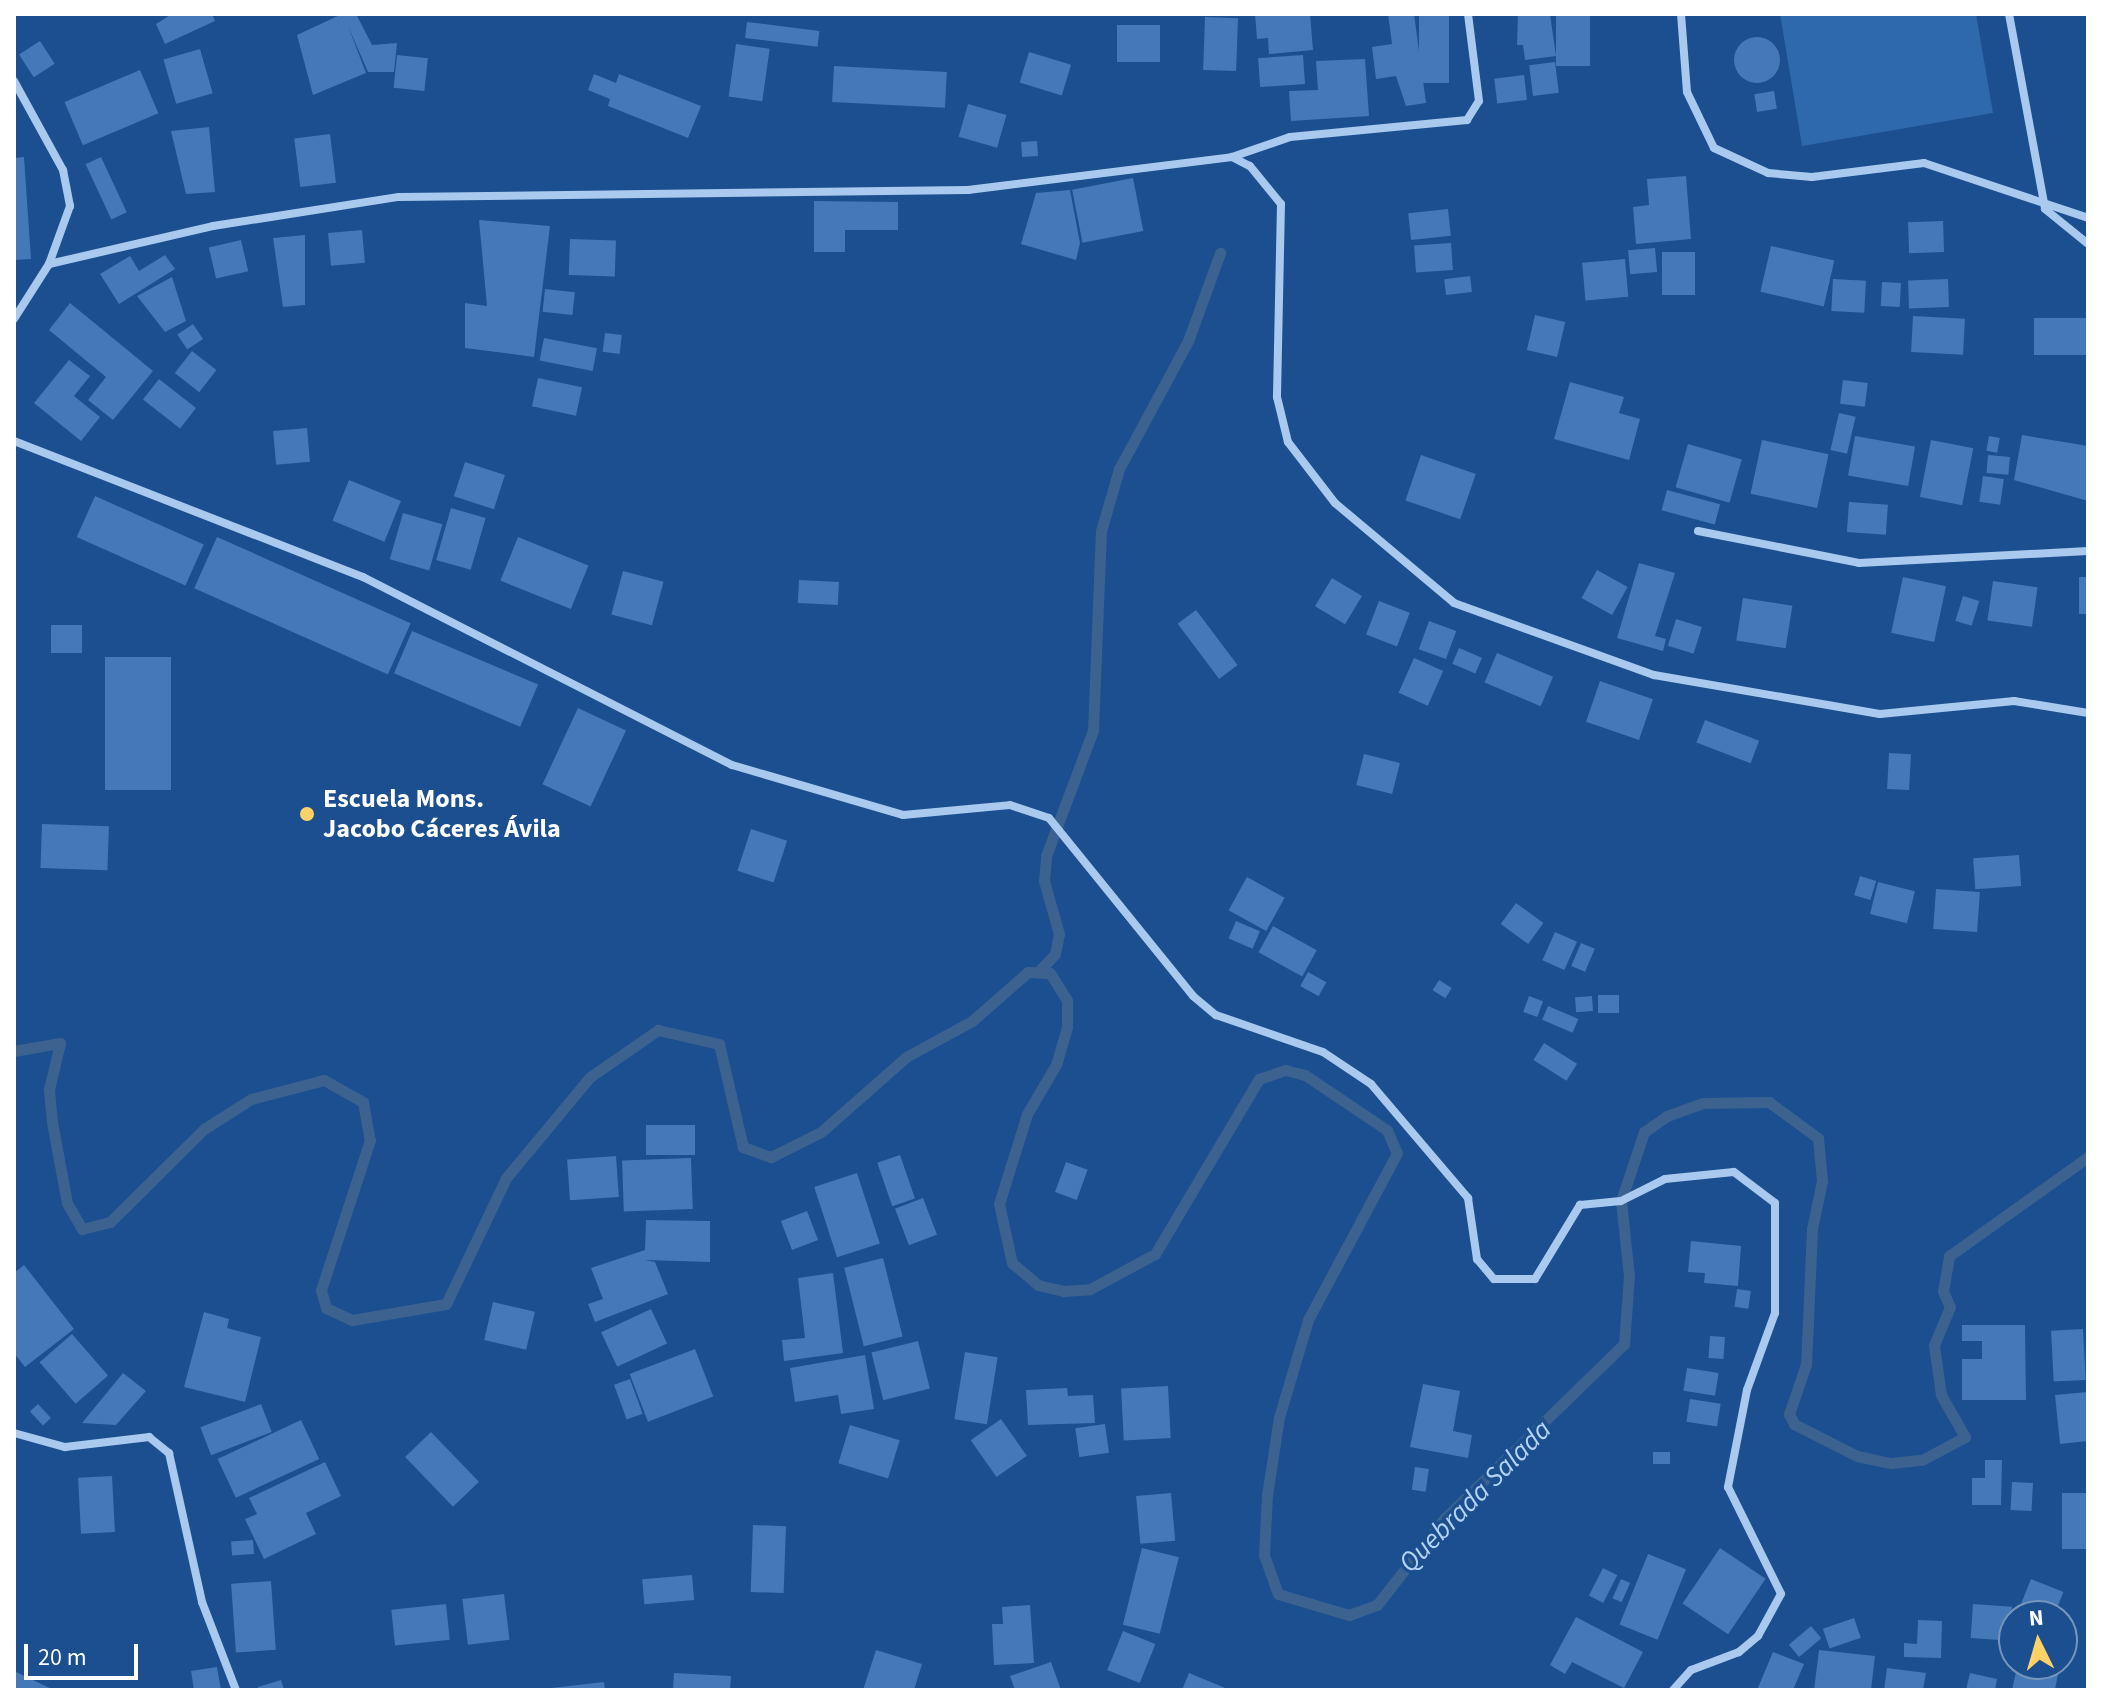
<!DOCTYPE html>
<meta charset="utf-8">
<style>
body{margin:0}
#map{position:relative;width:2102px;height:1704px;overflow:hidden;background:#1b4f8f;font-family:"Source Sans 3",sans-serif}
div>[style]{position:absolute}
.green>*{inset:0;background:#2e69ad}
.stream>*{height:11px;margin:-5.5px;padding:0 5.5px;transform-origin:5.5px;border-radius:5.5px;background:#3c6290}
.building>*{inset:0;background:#4478b7;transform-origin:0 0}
.round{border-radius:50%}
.street>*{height:8px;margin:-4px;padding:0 4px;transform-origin:4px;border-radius:4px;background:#a9c9ee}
.dots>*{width:22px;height:22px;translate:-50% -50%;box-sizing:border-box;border:4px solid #1b4f8f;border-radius:50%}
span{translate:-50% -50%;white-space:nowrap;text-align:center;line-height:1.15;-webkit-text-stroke:7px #1b4f8f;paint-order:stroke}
.poi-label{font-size:26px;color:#fff;font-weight:700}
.left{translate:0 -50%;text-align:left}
.water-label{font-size:28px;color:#b5d3f5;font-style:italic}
.frame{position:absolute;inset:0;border:16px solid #fff;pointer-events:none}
.north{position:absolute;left:1998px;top:1600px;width:80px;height:80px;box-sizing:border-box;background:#1b4f8f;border:2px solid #7695bc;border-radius:50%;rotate:355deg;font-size:22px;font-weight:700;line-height:32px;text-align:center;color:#fff}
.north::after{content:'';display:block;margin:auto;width:28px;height:36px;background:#ffd166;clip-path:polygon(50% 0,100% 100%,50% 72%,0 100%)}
.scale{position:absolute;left:24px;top:1644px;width:114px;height:36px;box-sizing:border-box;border:4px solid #fff;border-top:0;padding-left:10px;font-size:24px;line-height:28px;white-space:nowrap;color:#fff;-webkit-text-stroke:6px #1b4f8f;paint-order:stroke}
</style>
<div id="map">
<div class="green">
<div style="clip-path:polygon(1780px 14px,1976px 14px,1993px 113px,1802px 146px)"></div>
</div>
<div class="stream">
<div style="left:1040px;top:970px;width:22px;rotate:-47deg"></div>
<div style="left:1055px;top:954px;width:20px;rotate:-79deg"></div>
<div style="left:1059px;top:934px;width:55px;rotate:-105.8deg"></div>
<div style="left:1044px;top:881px;width:25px;rotate:-85deg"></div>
<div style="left:1046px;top:856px;width:134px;rotate:-69.5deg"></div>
<div style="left:1093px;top:730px;width:199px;rotate:-87.7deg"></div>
<div style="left:1101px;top:531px;width:65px;rotate:-73.8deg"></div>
<div style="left:1119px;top:469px;width:145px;rotate:-61.7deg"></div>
<div style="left:1188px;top:341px;width:94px;rotate:-70deg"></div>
<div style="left:14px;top:1051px;width:47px;rotate:-9.9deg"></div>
<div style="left:60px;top:1043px;width:47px;rotate:103.4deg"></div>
<div style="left:49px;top:1089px;width:33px;rotate:85deg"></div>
<div style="left:52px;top:1122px;width:82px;rotate:79.5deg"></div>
<div style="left:67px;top:1203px;width:30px;rotate:60deg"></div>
<div style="left:82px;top:1229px;width:29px;rotate:-14deg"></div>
<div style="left:110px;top:1222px;width:132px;rotate:-44.7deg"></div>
<div style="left:204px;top:1129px;width:56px;rotate:-32.6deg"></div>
<div style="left:251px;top:1099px;width:75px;rotate:-14.6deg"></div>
<div style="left:324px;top:1080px;width:45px;rotate:29.4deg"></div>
<div style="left:363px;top:1102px;width:39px;rotate:80deg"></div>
<div style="left:370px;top:1140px;width:158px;rotate:108.1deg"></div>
<div style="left:321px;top:1290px;width:19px;rotate:74deg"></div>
<div style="left:326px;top:1308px;width:29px;rotate:25deg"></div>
<div style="left:352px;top:1320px;width:95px;rotate:-9.7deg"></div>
<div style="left:446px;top:1304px;width:140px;rotate:-64.5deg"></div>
<div style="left:506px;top:1178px;width:131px;rotate:-50.3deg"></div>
<div style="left:590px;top:1077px;width:83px;rotate:-34.7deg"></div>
<div style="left:658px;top:1030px;width:63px;rotate:12.9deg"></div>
<div style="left:719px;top:1044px;width:106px;rotate:76.9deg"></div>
<div style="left:743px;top:1147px;width:30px;rotate:20deg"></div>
<div style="left:771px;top:1157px;width:56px;rotate:-26.6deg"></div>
<div style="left:821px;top:1132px;width:113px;rotate:-41.4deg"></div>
<div style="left:906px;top:1057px;width:75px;rotate:-28.6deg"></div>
<div style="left:972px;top:1021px;width:74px;rotate:-41.2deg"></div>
<div style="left:1028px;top:972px;width:22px;rotate:3deg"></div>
<div style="left:1050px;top:973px;width:32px;rotate:58deg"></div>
<div style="left:1067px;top:1000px;width:27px;rotate:90deg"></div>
<div style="left:1067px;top:1027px;width:37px;rotate:106deg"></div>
<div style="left:1057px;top:1063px;width:59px;rotate:120.5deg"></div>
<div style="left:1027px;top:1114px;width:94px;rotate:107.3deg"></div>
<div style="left:999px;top:1204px;width:60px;rotate:77.6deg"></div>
<div style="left:1012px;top:1263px;width:34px;rotate:40deg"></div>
<div style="left:1038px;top:1285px;width:27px;rotate:13deg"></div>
<div style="left:1064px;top:1291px;width:26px;rotate:-4deg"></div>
<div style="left:1090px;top:1289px;width:74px;rotate:-28.3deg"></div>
<div style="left:1155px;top:1254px;width:204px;rotate:-59.3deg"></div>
<div style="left:1259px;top:1079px;width:28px;rotate:-19deg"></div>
<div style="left:1285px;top:1070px;width:21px;rotate:14deg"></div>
<div style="left:1305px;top:1075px;width:99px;rotate:33.9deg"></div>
<div style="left:1387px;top:1130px;width:25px;rotate:67deg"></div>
<div style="left:1397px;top:1153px;width:189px;rotate:118.1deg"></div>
<div style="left:1308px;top:1320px;width:101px;rotate:106.6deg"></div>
<div style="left:1279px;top:1417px;width:79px;rotate:98.7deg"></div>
<div style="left:1267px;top:1495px;width:60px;rotate:92.9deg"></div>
<div style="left:1264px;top:1555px;width:41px;rotate:70.3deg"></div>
<div style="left:1278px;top:1594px;width:74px;rotate:16.5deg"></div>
<div style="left:1349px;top:1615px;width:30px;rotate:-20deg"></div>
<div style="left:1377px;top:1605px;width:109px;rotate:-52.1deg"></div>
<div style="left:1444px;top:1519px;width:251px;rotate:-44.2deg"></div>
<div style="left:1624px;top:1344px;width:68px;rotate:-85.8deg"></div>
<div style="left:1629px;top:1276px;width:75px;rotate:-96.1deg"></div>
<div style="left:1621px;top:1201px;width:73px;rotate:-71.6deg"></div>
<div style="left:1644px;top:1132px;width:28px;rotate:-35deg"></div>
<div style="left:1667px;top:1116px;width:38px;rotate:-20deg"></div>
<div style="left:1703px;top:1103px;width:66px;rotate:-0.9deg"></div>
<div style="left:1769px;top:1102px;width:61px;rotate:36.3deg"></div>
<div style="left:1818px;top:1138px;width:43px;rotate:84.7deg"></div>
<div style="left:1822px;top:1181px;width:49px;rotate:101.8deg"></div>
<div style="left:1812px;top:1229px;width:135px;rotate:92.5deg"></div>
<div style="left:1806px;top:1364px;width:53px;rotate:108.8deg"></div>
<div style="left:1789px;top:1414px;width:11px;rotate:63deg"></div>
<div style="left:1794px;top:1424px;width:71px;rotate:26.9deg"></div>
<div style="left:1857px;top:1456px;width:35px;rotate:12deg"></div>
<div style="left:1891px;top:1463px;width:31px;rotate:-6deg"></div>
<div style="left:1922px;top:1460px;width:49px;rotate:-28.1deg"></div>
<div style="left:1965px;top:1437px;width:48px;rotate:-119.7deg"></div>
<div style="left:1941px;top:1395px;width:50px;rotate:-98deg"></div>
<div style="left:1934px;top:1345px;width:41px;rotate:-67.2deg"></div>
<div style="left:1950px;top:1307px;width:17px;rotate:-114deg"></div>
<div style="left:1943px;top:1291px;width:36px;rotate:-80deg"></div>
<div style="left:1949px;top:1256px;width:171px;rotate:-35.5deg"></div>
</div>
<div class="building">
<div style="clip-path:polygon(172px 14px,212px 14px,215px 21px,165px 44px,156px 24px)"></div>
<div style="clip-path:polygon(342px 14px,356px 14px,372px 45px,397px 43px,394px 72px,368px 72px,348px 26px,366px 73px,313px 95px,297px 35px)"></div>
<div style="clip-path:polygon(1255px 14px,1310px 14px,1313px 50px,1269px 54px,1268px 38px,1257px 39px)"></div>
<div style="clip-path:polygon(1388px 14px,1414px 14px,1426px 103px,1406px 106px,1396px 76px,1376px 79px,1372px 47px,1392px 44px)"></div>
<div style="left:1419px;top:14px;width:30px;height:69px"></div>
<div style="clip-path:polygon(1518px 14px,1550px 14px,1556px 56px,1525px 60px,1523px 45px,1517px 45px)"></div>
<div style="left:1556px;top:14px;width:34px;height:52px"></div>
<div style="left:1205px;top:17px;width:33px;height:53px;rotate:2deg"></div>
<div style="left:747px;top:22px;width:73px;height:16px;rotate:7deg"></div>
<div style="left:1160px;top:25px;width:37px;height:43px;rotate:90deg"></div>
<div class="round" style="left:1734px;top:37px;width:46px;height:46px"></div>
<div style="left:40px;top:41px;width:27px;height:25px;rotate:57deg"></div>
<div style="left:736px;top:44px;width:34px;height:53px;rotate:8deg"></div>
<div style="left:200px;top:49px;width:46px;height:38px;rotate:74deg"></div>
<div style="left:1029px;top:52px;width:44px;height:32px;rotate:17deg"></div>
<div style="left:397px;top:55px;width:31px;height:33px;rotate:6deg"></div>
<div style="left:1303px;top:55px;width:29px;height:45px;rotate:86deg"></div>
<div style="clip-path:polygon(1365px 59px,1369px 116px,1291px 121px,1289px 91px,1318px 90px,1316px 61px)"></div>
<div style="left:1555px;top:62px;width:31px;height:26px;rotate:83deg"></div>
<div style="left:834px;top:66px;width:113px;height:36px;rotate:3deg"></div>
<div style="left:140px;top:70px;width:47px;height:82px;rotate:67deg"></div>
<div style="clip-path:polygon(594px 74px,616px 83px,619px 74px,701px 106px,688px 138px,608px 106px,610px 99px,588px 90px)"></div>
<div style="left:1524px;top:75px;width:25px;height:30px;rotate:83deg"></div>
<div style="left:1774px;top:91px;width:18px;height:20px;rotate:81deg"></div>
<div style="left:968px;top:104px;width:40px;height:34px;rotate:16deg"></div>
<div style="clip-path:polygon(209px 127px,215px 192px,186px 194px,171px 131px)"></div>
<div style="left:330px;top:134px;width:49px;height:36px;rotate:83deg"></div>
<div style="left:1037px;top:141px;width:15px;height:16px;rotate:86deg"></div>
<div style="clip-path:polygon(24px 157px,31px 259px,14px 260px,14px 158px)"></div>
<div style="left:101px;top:157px;width:61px;height:17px;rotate:65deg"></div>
<div style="clip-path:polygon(1686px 176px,1691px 239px,1636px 244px,1633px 207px,1649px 205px,1647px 179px)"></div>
<div style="left:1133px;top:178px;width:54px;height:62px;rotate:79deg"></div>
<div style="clip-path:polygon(1070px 190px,1080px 243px,1076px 260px,1021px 244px,1036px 193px)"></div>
<div style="clip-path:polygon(814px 201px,898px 202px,898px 230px,845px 230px,845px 252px,814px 252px)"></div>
<div style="left:1448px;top:209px;width:27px;height:40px;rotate:84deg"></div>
<div style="clip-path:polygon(479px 220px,550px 226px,534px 357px,465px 348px,465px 303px,487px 306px)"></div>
<div style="left:1943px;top:221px;width:31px;height:35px;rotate:88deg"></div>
<div style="left:362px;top:230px;width:33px;height:34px;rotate:85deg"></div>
<div style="clip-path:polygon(305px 235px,305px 305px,283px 307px,273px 238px)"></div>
<div style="left:570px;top:239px;width:46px;height:36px;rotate:2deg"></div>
<div style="left:241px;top:240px;width:32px;height:33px;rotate:77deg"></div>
<div style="left:1451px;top:243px;width:27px;height:37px;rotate:86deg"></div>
<div style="left:1771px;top:246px;width:65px;height:47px;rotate:13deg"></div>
<div style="left:1655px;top:248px;width:24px;height:27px;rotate:85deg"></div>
<div style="left:1662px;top:252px;width:33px;height:43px"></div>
<div style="clip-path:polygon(165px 255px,175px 269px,119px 304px,100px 274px,130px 256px,139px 271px)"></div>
<div style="left:1625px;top:259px;width:38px;height:43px;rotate:85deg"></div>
<div style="left:1470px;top:276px;width:16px;height:26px;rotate:83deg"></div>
<div style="clip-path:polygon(172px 277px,186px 321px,165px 332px,137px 296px)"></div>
<div style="left:1833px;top:279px;width:33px;height:32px;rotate:3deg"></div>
<div style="left:1948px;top:279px;width:28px;height:40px;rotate:88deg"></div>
<div style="left:1882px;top:282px;width:19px;height:24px;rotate:3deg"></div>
<div style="left:545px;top:289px;width:30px;height:23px;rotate:6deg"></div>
<div style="clip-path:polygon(70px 303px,153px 371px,113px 420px,88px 400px,106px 377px,49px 330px)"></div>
<div style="left:1535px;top:315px;width:31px;height:36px;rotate:13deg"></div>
<div style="left:1913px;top:316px;width:52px;height:36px;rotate:3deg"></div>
<div style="left:2088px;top:318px;width:37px;height:54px;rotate:90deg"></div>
<div style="left:193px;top:324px;width:18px;height:19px;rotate:56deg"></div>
<div style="left:605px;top:333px;width:17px;height:19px;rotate:7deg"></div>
<div style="left:544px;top:338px;width:54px;height:23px;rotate:11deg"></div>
<div style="left:192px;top:351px;width:31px;height:28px;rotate:38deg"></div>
<div style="clip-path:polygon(69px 360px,90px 376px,74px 396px,100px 417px,81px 441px,34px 403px)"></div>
<div style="left:538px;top:378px;width:45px;height:29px;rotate:12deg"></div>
<div style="left:159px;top:379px;width:47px;height:26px;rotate:38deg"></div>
<div style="left:1843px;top:380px;width:25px;height:24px;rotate:7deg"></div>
<div style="clip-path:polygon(1570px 382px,1624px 397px,1619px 413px,1640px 419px,1629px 460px,1554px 439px)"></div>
<div style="left:1839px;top:413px;width:17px;height:38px;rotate:13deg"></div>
<div style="left:307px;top:428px;width:34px;height:34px;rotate:85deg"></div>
<div style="clip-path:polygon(2022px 435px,2088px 446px,2088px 501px,2014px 480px)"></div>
<div style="left:1855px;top:436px;width:61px;height:40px;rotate:10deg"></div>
<div style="left:1989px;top:436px;width:11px;height:15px;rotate:10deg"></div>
<div style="left:1762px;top:440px;width:68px;height:55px;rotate:12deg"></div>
<div style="left:1931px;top:440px;width:43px;height:58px;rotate:11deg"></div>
<div style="left:1688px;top:444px;width:56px;height:45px;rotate:16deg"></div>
<div style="left:1421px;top:455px;width:58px;height:48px;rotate:19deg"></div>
<div style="left:1988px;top:455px;width:22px;height:18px;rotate:5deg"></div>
<div style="left:465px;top:462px;width:42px;height:36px;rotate:18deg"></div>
<div style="left:1983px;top:476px;width:21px;height:26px;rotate:8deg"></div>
<div style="left:349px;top:480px;width:56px;height:44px;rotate:22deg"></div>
<div style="left:1667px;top:490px;width:55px;height:21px;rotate:15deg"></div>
<div style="left:95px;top:496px;width:119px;height:45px;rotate:24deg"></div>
<div style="left:1849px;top:502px;width:39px;height:30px;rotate:4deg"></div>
<div style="left:451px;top:508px;width:36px;height:54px;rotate:16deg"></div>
<div style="left:403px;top:513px;width:41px;height:48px;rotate:16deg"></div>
<div style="left:217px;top:537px;width:212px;height:56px;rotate:24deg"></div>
<div style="left:518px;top:537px;width:76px;height:47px;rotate:22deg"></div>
<div style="clip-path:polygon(1639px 563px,1675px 573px,1655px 636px,1666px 639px,1663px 651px,1617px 638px)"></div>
<div style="left:1597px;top:570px;width:35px;height:32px;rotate:29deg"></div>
<div style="left:623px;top:571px;width:42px;height:45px;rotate:15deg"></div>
<div style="left:1903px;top:577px;width:44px;height:57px;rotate:12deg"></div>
<div style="left:2079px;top:577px;width:9px;height:37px"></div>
<div style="left:1332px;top:578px;width:35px;height:33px;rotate:31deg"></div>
<div style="left:799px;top:580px;width:40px;height:23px;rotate:3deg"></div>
<div style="left:1993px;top:581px;width:45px;height:40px;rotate:8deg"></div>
<div style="left:1963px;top:596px;width:17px;height:26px;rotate:17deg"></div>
<div style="left:1743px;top:598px;width:50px;height:43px;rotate:9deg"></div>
<div style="left:1379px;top:601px;width:33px;height:36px;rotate:21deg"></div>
<div style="left:1196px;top:610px;width:69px;height:23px;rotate:53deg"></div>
<div style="left:1676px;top:619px;width:27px;height:28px;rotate:17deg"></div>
<div style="left:1429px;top:621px;width:29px;height:30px;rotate:20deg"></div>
<div style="left:51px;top:625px;width:31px;height:28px"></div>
<div style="left:412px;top:631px;width:137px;height:46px;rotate:23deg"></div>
<div style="left:1459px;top:648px;width:25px;height:17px;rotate:23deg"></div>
<div style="left:1497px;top:653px;width:61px;height:32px;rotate:23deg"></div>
<div style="left:105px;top:657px;width:66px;height:133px"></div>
<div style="left:1414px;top:658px;width:32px;height:38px;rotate:24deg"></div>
<div style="left:1600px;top:681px;width:56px;height:43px;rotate:19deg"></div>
<div style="left:578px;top:708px;width:53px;height:84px;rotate:25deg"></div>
<div style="left:1705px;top:720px;width:58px;height:24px;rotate:21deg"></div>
<div style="left:1889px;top:753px;width:22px;height:36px;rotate:3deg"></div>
<div style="left:1364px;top:754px;width:37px;height:32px;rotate:14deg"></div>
<div style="left:42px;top:824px;width:67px;height:44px;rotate:2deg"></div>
<div style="left:751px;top:829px;width:38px;height:44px;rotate:18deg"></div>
<div style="left:2019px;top:855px;width:31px;height:46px;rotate:86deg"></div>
<div style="left:1860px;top:876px;width:17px;height:20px;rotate:17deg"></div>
<div style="left:1247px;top:877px;width:43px;height:38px;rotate:29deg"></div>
<div style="left:1878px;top:882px;width:38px;height:33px;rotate:14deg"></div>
<div style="left:1936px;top:889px;width:44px;height:40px;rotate:4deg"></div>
<div style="left:1516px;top:903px;width:34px;height:26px;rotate:36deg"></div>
<div style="left:1236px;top:921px;width:26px;height:19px;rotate:23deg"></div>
<div style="left:1273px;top:926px;width:50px;height:30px;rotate:29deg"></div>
<div style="left:1555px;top:932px;width:24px;height:31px;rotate:24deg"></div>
<div style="left:1581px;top:943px;width:15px;height:25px;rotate:23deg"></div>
<div style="left:1308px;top:972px;width:21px;height:16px;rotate:29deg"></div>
<div style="left:1439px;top:980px;width:15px;height:12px;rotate:32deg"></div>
<div style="left:1598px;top:995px;width:21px;height:18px"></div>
<div style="left:1529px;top:996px;width:15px;height:17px;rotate:20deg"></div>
<div style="left:1592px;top:996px;width:15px;height:17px;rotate:86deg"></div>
<div style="left:1548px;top:1006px;width:33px;height:15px;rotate:23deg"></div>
<div style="left:1544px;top:1043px;width:39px;height:20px;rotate:32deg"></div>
<div style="left:646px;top:1125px;width:49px;height:30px"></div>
<div style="left:900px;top:1155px;width:46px;height:24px;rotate:71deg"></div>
<div style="left:616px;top:1156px;width:41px;height:49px;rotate:86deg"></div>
<div style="left:691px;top:1158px;width:51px;height:69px;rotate:88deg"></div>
<div style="left:1066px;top:1162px;width:23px;height:32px;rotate:20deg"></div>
<div style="left:857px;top:1173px;width:74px;height:45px;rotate:72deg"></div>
<div style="left:923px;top:1198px;width:39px;height:30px;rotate:69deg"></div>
<div style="left:807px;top:1211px;width:31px;height:28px;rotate:69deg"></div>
<div style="clip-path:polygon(646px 1220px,710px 1221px,710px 1262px,645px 1260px,655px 1262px,668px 1294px,595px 1322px,588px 1304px,603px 1299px,591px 1268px,645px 1250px)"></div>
<div style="clip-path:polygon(1691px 1241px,1741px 1246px,1738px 1286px,1704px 1283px,1705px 1273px,1688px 1272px)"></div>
<div style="left:883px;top:1258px;width:81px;height:40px;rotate:76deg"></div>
<div style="clip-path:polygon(24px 1265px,74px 1329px,25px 1367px,14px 1353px,14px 1273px)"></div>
<div style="clip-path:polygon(833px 1273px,843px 1353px,784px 1361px,782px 1340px,805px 1338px,798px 1278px)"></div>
<div style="left:1737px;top:1289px;width:14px;height:18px;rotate:8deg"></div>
<div style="left:493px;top:1302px;width:43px;height:39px;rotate:13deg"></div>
<div style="left:651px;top:1309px;width:38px;height:55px;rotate:65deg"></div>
<div style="clip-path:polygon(204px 1312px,229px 1319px,227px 1328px,261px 1337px,245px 1402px,184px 1387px)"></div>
<div style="clip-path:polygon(1962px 1325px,2025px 1325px,2026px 1400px,1962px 1400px,1962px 1359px,1982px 1359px,1982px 1341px,1962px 1341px)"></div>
<div style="left:2083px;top:1329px;width:51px;height:32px;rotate:87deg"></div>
<div style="left:72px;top:1334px;width:55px;height:43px;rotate:49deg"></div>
<div style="left:1710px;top:1336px;width:15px;height:22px;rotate:4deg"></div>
<div style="left:918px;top:1341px;width:49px;height:48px;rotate:76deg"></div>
<div style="left:695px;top:1349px;width:51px;height:70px;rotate:69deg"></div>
<div style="left:965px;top:1352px;width:33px;height:68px;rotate:9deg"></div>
<div style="clip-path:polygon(865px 1355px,874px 1409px,841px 1414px,838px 1395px,795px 1402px,790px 1368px)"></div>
<div style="left:1687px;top:1368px;width:32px;height:23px;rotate:9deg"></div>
<div style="clip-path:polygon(123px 1373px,146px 1391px,116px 1425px,82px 1423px)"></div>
<div style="left:630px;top:1379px;width:37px;height:17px;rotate:70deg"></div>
<div style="clip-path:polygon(1423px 1384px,1460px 1391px,1453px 1431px,1472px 1435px,1468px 1458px,1410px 1447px)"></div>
<div style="left:1168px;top:1386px;width:52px;height:47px;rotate:87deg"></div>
<div style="clip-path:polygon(1067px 1388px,1068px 1396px,1093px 1395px,1095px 1423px,1028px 1425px,1026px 1390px)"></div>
<div style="clip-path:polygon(2088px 1392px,2088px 1441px,2060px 1444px,2055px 1395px)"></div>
<div style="left:1690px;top:1399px;width:31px;height:23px;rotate:9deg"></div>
<div style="left:38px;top:1404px;width:19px;height:11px;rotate:47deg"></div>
<div style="left:261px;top:1404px;width:30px;height:65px;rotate:69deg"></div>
<div style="left:1001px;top:1419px;width:45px;height:37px;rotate:55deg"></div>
<div style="left:301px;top:1420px;width:43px;height:92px;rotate:65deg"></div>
<div style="left:1105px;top:1424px;width:29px;height:30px;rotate:82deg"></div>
<div style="left:850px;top:1425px;width:52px;height:40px;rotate:17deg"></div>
<div style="left:431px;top:1432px;width:69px;height:36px;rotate:46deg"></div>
<div style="left:1653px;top:1452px;width:17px;height:12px"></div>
<div style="clip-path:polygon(1985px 1460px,2002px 1460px,2001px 1505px,1972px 1505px,1972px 1478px,1985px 1478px)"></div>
<div style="clip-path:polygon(325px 1462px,341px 1496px,306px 1513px,316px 1534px,264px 1559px,245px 1519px,257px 1514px,249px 1498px)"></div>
<div style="left:1415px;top:1467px;width:14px;height:23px;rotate:8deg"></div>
<div style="left:112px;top:1476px;width:56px;height:34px;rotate:87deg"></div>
<div style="left:2012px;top:1482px;width:21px;height:28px;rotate:3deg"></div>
<div style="left:1171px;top:1493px;width:48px;height:35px;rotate:85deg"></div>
<div style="left:2088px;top:1493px;width:56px;height:26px;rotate:90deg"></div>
<div style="left:753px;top:1525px;width:33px;height:67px;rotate:2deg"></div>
<div style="left:253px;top:1540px;width:14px;height:22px;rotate:86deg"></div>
<div style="left:1142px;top:1548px;width:38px;height:79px;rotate:14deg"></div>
<div style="left:1720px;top:1548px;width:55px;height:67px;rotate:34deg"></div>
<div style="left:1648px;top:1554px;width:41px;height:76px;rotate:22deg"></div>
<div style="left:1603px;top:1568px;width:16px;height:31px;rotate:27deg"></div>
<div style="left:692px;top:1575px;width:25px;height:50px;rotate:85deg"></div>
<div style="left:1621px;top:1579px;width:10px;height:21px;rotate:24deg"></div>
<div style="left:2031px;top:1579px;width:35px;height:29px;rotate:22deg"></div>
<div style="left:271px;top:1581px;width:69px;height:40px;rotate:86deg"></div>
<div style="left:504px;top:1594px;width:46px;height:42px;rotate:83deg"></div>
<div style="left:446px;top:1604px;width:36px;height:55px;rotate:84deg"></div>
<div style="left:1973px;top:1604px;width:39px;height:34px;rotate:4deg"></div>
<div style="clip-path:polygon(1030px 1605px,1034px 1663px,994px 1665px,992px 1624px,1003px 1624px,1002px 1607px)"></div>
<div style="clip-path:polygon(1576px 1617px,1643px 1652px,1624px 1688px,1572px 1662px,1565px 1674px,1550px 1665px)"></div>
<div style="left:1854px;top:1618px;width:21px;height:33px;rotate:71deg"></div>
<div style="clip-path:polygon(1918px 1620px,1942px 1621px,1941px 1658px,1904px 1657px,1904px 1643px,1917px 1644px)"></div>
<div style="left:1811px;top:1626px;width:16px;height:29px;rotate:50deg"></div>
<div style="left:1123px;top:1631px;width:35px;height:42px;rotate:22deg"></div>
<div style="clip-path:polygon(876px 1650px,922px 1664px,914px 1690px,863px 1690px)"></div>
<div style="clip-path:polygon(1819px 1650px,1875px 1656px,1871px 1690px,1814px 1690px)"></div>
<div style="clip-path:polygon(1773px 1652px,1804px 1664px,1793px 1690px,1757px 1690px)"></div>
<div style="clip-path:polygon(1051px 1662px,1061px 1690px,1015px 1690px,1010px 1676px)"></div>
<div style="clip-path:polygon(217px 1667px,221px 1690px,194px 1690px,191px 1671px)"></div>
<div style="clip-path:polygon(2017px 1667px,2058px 1674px,2055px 1690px,2012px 1690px)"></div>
<div style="clip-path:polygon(1887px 1668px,1926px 1673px,1923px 1690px,1884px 1690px)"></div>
<div style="clip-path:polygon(14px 1671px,54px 1690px,14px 1690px)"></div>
<div style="clip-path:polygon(674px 1673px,731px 1676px,730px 1690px,673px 1690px)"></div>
<div style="clip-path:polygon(1189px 1673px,1230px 1690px,1182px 1690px)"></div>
<div style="clip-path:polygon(1970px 1673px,1997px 1679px,1995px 1690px,1966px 1690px)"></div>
<div style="clip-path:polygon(281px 1680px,284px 1690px,258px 1690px,258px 1687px)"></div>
<div style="clip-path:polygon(604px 1682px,605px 1690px,551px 1690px,551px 1688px)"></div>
</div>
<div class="street">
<div style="left:1681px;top:14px;width:78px;rotate:85.6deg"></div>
<div style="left:1687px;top:92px;width:62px;rotate:64.3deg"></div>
<div style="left:1714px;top:148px;width:60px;rotate:24.8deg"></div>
<div style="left:1768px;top:173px;width:44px;rotate:5.2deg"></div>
<div style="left:1812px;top:177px;width:113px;rotate:-7.1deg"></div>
<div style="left:1924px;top:163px;width:173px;rotate:18.5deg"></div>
<div style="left:2009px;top:14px;width:198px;rotate:79.5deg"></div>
<div style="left:2045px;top:209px;width:55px;rotate:39.1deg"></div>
<div style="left:14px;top:81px;width:102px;rotate:61.2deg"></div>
<div style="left:63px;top:170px;width:37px;rotate:79deg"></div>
<div style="left:70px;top:206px;width:62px;rotate:109.9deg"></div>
<div style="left:49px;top:264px;width:65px;rotate:122.5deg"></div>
<div style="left:1232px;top:157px;width:61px;rotate:-19deg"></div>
<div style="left:1290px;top:137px;width:178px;rotate:-5.5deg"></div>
<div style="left:1467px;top:120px;width:22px;rotate:-58deg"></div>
<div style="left:1479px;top:101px;width:88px;rotate:-97.2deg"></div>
<div style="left:49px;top:264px;width:168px;rotate:-13deg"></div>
<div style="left:213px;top:226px;width:188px;rotate:-8.9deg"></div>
<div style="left:399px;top:197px;width:569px;rotate:-0.7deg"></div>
<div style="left:968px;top:190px;width:266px;rotate:-7.1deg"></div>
<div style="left:1232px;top:157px;width:20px;rotate:27deg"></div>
<div style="left:1250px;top:166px;width:49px;rotate:50.8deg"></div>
<div style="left:1281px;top:204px;width:193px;rotate:91.2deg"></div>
<div style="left:1277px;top:397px;width:46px;rotate:76.3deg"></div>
<div style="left:1288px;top:442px;width:77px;rotate:52.4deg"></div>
<div style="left:1335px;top:503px;width:155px;rotate:40deg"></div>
<div style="left:1454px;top:603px;width:213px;rotate:19.8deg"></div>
<div style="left:1654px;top:675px;width:229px;rotate:9.8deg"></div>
<div style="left:1880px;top:714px;width:135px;rotate:-5.5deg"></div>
<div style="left:2014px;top:701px;width:75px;rotate:9.2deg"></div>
<div style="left:14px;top:441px;width:375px;rotate:21.3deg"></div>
<div style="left:363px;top:577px;width:414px;rotate:27deg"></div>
<div style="left:732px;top:765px;width:178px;rotate:16.3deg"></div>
<div style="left:903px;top:815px;width:107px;rotate:-5.3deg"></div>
<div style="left:1010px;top:805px;width:41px;rotate:18.4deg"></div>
<div style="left:1049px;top:818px;width:229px;rotate:51deg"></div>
<div style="left:1193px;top:996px;width:30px;rotate:40deg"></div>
<div style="left:1216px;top:1015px;width:113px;rotate:19.1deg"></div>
<div style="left:1323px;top:1052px;width:58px;rotate:33.7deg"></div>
<div style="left:1371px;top:1084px;width:150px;rotate:49.6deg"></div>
<div style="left:1468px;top:1198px;width:62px;rotate:81.6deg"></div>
<div style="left:1477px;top:1259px;width:26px;rotate:50deg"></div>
<div style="left:1494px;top:1279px;width:41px"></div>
<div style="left:1535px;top:1279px;width:87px;rotate:-58.7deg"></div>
<div style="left:1580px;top:1205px;width:41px;rotate:-5.6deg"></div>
<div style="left:1621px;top:1201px;width:49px;rotate:-26.6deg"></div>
<div style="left:1665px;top:1179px;width:69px;rotate:-5.8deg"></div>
<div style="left:1734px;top:1172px;width:51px;rotate:37.1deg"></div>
<div style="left:1775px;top:1203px;width:110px;rotate:90deg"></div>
<div style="left:1775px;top:1313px;width:82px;rotate:110deg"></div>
<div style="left:1747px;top:1390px;width:99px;rotate:101.1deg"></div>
<div style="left:1728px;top:1487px;width:119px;rotate:63.6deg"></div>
<div style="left:1781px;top:1594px;width:48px;rotate:118.7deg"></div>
<div style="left:1758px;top:1636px;width:25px;rotate:140deg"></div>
<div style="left:1739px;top:1652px;width:51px;rotate:159.4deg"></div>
<div style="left:1691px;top:1670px;width:27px;rotate:132deg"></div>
<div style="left:1698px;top:531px;width:164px;rotate:11.2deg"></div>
<div style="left:1859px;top:563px;width:229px;rotate:-3deg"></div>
<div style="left:14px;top:1433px;width:53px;rotate:15.4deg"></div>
<div style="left:65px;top:1447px;width:85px;rotate:-6.8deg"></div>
<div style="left:149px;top:1437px;width:26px;rotate:39deg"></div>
<div style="left:169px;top:1453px;width:153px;rotate:77.5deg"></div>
<div style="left:202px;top:1602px;width:94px;rotate:68.9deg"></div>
</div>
<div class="dots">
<div style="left:307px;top:814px;background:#ffd166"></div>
</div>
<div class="poi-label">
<span class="left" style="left:323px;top:814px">Escuela Mons.<br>Jacobo Cáceres Ávila</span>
</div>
<div class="water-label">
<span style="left:1475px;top:1496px;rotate:-45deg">Quebrada Salada</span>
</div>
<div class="frame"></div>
<div class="north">N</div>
<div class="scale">20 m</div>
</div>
